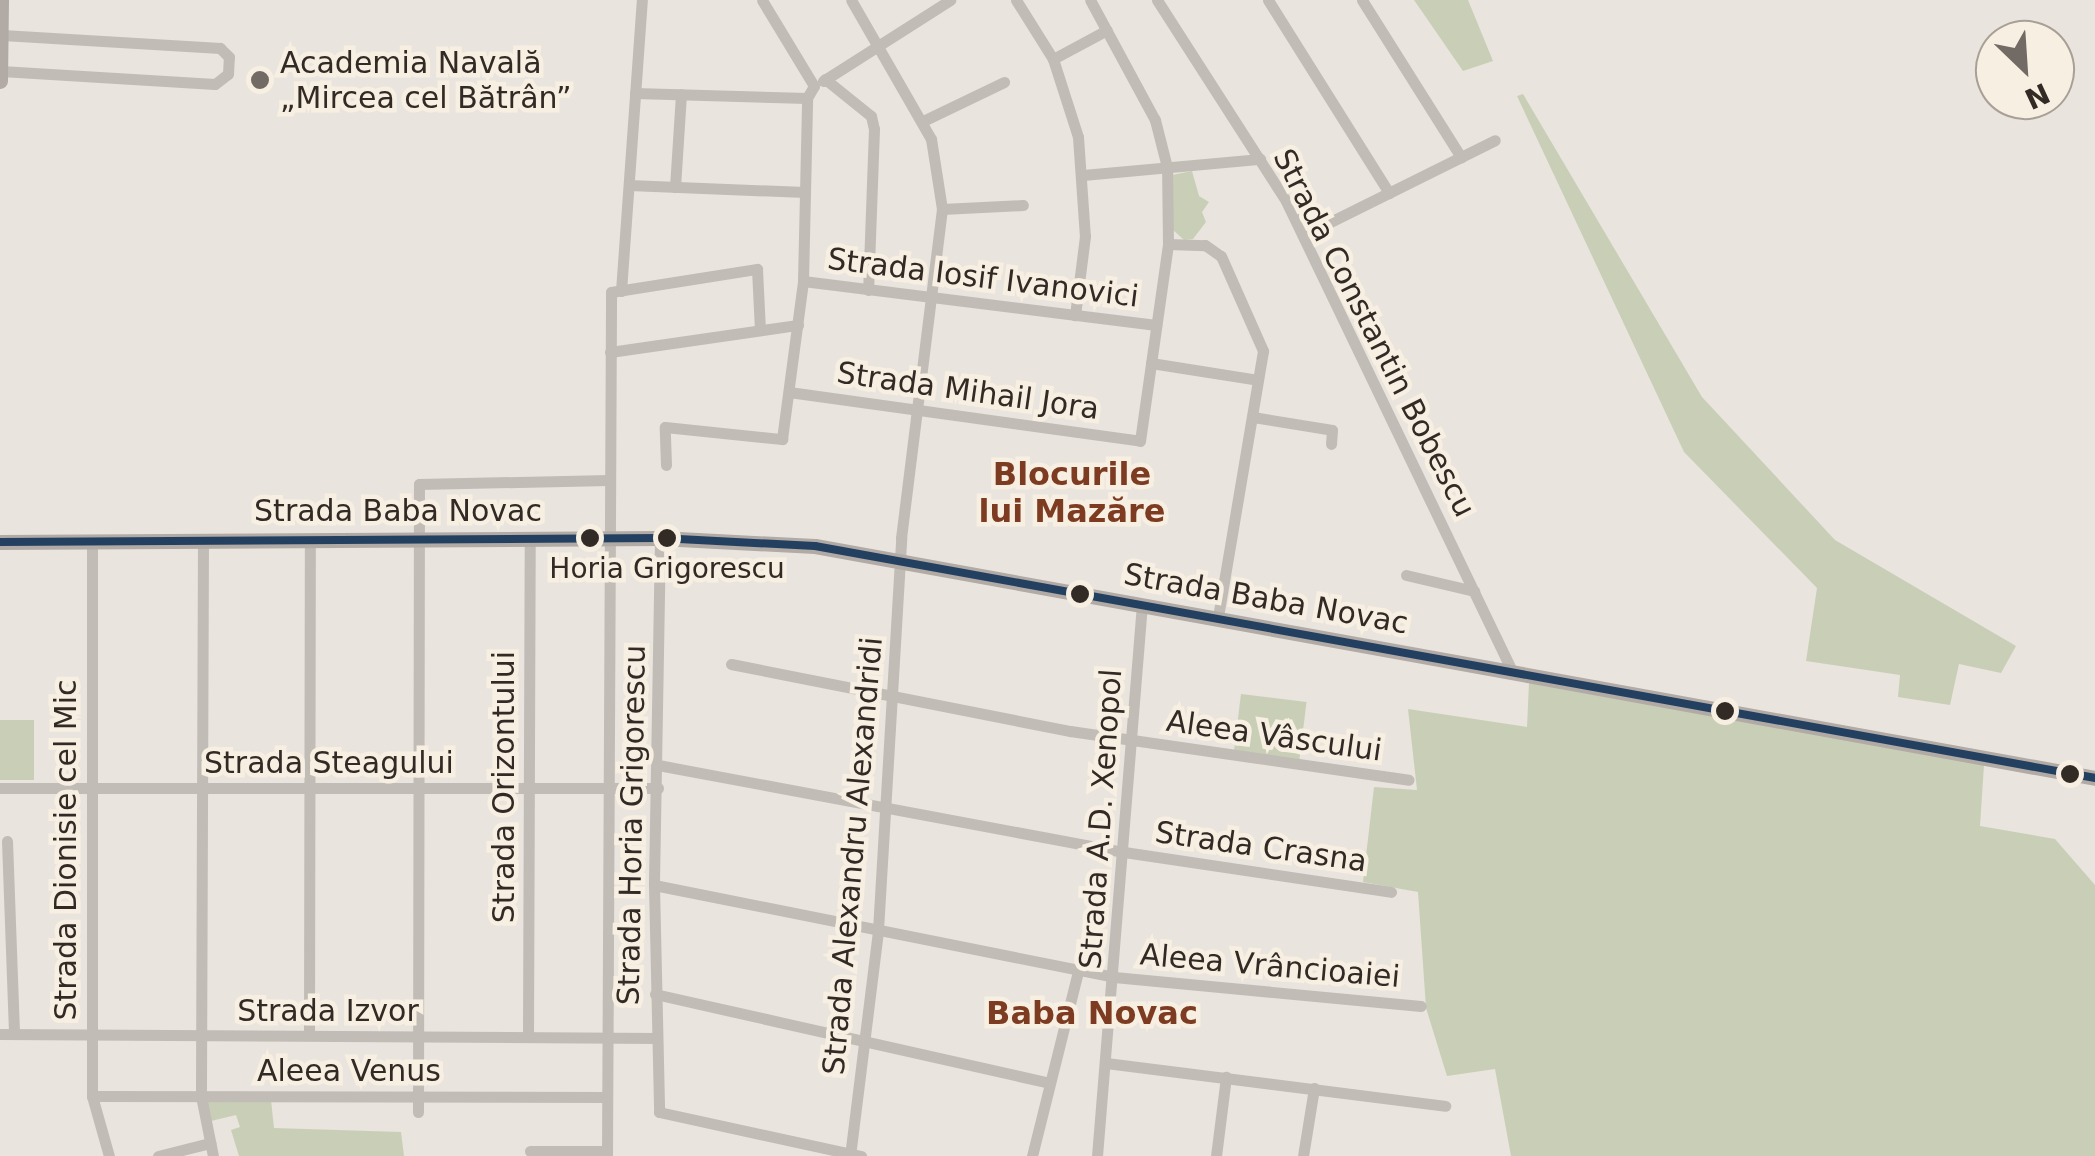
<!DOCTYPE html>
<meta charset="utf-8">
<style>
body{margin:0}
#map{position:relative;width:2095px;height:1156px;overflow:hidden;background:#e9e4dd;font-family:"DejaVu Sans",sans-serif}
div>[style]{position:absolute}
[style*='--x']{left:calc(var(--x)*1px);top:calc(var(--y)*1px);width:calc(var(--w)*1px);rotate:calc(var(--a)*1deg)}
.green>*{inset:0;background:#c9cfb7;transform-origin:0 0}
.minor>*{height:11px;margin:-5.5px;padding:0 5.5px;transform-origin:5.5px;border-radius:5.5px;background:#c2bcb6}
.major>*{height:15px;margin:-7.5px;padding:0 7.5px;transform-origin:7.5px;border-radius:7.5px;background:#b1aaa5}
.bus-1>*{height:8px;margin:-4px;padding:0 4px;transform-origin:4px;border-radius:4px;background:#244061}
.dots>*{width:28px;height:28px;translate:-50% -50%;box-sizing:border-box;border:5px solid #f7efe2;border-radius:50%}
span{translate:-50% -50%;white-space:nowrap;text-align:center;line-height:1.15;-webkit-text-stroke:9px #f7efe2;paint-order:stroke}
.bus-label{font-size:28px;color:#322a25}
.poi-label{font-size:30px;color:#322a25}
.left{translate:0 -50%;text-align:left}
.street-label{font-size:30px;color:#322a25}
.neighbourhood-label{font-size:32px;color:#7d3b22;font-weight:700}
.north{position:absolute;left:1975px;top:20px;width:100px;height:100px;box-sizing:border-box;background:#f7efe2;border:2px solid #a8a096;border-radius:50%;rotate:155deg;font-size:28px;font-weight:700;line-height:40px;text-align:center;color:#322a25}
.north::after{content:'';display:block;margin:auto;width:35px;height:45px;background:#726b65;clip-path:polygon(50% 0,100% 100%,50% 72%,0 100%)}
</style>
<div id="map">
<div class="green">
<div style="clip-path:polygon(1414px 0,1468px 0,1493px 61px,1463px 71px)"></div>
<div style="clip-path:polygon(1523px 94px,1702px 397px,1835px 540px,2016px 646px,2001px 673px,1959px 664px,1950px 705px,1898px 697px,1900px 675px,1806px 661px,1817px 588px,1684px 452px,1517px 96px)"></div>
<div style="clip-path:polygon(1192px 171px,1199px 196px,1209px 202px,1202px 212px,1206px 222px,1193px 239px,1184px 240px,1172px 229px,1172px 175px)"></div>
<div style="clip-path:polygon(1529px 683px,1984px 765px,1980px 826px,2055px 839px,2095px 885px,2095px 1156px,1511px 1156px,1495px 1069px,1447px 1076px,1426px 1008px,1418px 892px,1363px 882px,1374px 787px,1417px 790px,1408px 709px,1527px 727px)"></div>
<div style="left:1241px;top:694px;width:66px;height:59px;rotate:7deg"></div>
<div style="left:34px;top:720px;width:60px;height:35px;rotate:90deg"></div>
<div style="clip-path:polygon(271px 1100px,274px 1128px,401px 1132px,404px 1156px,239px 1156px,231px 1130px,240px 1127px,236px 1115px,211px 1121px,206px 1101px)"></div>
</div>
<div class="minor">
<div style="--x:1016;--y:0;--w:70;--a:57.9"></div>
<div style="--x:1053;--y:59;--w:82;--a:72.2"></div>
<div style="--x:1078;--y:137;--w:99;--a:86"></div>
<div style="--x:1085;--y:236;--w:80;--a:97.2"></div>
<div style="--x:1157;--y:0;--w:239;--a:57.3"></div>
<div style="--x:1286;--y:201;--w:522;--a:64.32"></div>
<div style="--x:1268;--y:0;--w:228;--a:57.9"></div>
<div style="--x:1362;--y:0;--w:186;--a:57.8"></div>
<div style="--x:1053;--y:59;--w:61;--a:-28.2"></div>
<div style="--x:1;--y:71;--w:214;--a:3.5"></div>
<div style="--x:215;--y:84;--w:16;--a:-38"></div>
<div style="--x:228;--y:74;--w:17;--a:-87"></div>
<div style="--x:229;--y:57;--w:13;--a:-135"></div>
<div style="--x:220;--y:48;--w:218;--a:-176.6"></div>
<div style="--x:825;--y:79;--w:59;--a:38.8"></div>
<div style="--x:871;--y:116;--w:13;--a:77"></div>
<div style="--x:874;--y:129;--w:161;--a:92.1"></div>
<div style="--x:823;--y:81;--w:151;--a:-32.5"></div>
<div style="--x:635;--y:93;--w:172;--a:1.7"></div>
<div style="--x:923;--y:121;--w:90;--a:-25.7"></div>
<div style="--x:1083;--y:175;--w:178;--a:-5.2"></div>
<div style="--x:629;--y:185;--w:176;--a:2.3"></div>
<div style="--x:675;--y:187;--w:93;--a:-86.3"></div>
<div style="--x:942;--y:209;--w:81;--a:-2.8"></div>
<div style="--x:1304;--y:235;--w:213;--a:-26.4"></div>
<div style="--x:1168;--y:244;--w:37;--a:2"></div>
<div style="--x:1205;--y:245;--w:19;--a:35"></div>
<div style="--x:1221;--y:256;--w:104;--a:66.1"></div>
<div style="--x:1263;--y:351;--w:271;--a:99.6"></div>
<div style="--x:803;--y:281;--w:356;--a:7.1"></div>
<div style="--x:621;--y:291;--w:292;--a:-85.9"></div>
<div style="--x:610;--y:352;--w:190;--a:-8.2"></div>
<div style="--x:1151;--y:363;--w:108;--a:9"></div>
<div style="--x:789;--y:392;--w:354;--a:7.9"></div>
<div style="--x:1140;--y:441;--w:199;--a:-81.9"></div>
<div style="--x:1168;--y:244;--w:77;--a:-90.7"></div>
<div style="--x:1167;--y:167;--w:49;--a:-104.3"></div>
<div style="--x:1155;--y:120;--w:136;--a:-118.4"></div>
<div style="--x:1253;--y:417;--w:80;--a:9.3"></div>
<div style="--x:1332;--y:430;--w:14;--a:94"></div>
<div style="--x:666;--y:465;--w:38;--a:-92"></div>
<div style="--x:665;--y:427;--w:118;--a:5.9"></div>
<div style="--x:782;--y:439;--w:159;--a:-82.4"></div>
<div style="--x:803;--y:281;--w:183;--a:-88.7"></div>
<div style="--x:807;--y:98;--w:14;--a:-60"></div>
<div style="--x:814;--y:86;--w:100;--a:-121.2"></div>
<div style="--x:660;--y:538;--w:347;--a:91"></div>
<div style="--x:654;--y:885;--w:227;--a:88.7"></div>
<div style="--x:659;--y:1112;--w:207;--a:12.3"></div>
<div style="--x:203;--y:540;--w:556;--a:90.21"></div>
<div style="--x:201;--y:1096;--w:61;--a:78.7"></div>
<div style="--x:92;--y:541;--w:555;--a:90"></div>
<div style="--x:92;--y:1096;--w:62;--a:74.2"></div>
<div style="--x:1406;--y:575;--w:70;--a:13.2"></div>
<div style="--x:731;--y:664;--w:346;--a:11.2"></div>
<div style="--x:1070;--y:731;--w:342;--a:8.2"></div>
<div style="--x:658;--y:765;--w:474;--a:10.6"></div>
<div style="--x:1124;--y:852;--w:270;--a:8.5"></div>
<div style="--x:0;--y:788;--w:658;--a:0"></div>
<div style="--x:7;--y:841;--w:193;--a:87.9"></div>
<div style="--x:654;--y:885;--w:469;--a:11.3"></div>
<div style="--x:1114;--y:977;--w:308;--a:5.4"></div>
<div style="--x:655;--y:994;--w:401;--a:12.7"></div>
<div style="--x:0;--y:1034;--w:656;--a:0.35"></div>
<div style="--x:309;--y:1035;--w:496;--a:-89.9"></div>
<div style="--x:528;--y:1037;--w:499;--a:-89.8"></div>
<div style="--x:1106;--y:1063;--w:342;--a:7.2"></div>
<div style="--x:92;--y:1096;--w:515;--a:0.11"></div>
<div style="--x:418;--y:1112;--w:628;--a:-89.91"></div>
<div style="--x:419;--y:484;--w:190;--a:-1.2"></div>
<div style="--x:530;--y:1151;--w:77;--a:0"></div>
<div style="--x:158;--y:1156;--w:54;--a:-14"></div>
<div style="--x:607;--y:1156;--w:864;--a:-89.73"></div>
<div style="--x:611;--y:292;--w:148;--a:-9"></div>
<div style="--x:757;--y:269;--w:61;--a:87.2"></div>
<div style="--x:850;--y:1156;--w:228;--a:-82.9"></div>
<div style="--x:878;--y:930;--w:393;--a:-86.6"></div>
<div style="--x:901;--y:538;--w:332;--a:-82.9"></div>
<div style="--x:942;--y:209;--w:71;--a:-98.9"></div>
<div style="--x:931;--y:139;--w:160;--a:-119.9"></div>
<div style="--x:1032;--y:1156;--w:191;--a:-76"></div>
<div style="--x:1097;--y:1156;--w:554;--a:-85.34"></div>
<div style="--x:1216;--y:1156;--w:80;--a:-82.8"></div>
<div style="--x:1303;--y:1156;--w:69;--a:-80.8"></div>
</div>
<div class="major">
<div style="--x:0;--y:81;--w:81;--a:-89.3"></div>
<div style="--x:0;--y:542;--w:660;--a:-0.35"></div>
<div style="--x:660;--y:538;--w:155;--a:3"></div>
<div style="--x:815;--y:546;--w:1301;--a:10.27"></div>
</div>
<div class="bus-1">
<div style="--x:0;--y:542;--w:660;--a:-0.35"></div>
<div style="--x:660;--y:538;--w:155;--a:3"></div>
<div style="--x:815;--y:546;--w:1301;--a:10.27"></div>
</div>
<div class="dots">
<div style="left:260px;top:80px;background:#726b65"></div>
<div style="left:590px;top:538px;background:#322a25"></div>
<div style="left:667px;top:538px;background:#322a25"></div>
<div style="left:1080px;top:594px;background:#322a25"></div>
<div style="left:1725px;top:711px;background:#322a25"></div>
<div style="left:2070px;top:774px;background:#322a25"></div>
</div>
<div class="bus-label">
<span style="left:667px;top:569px">Horia Grigorescu</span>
</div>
<div class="poi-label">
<span class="left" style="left:280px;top:80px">Academia Navală<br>„Mircea cel Bătrân”</span>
</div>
<div class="street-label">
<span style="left:983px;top:278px;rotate:7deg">Strada Iosif Ivanovici</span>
<span style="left:1374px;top:333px;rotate:63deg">Strada Constantin Bobescu</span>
<span style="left:968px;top:391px;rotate:8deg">Strada Mihail Jora</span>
<span style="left:398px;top:511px">Strada Baba Novac</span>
<span style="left:1266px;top:599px;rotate:10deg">Strada Baba Novac</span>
<span style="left:1274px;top:736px;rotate:8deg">Aleea Vâscului</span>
<span style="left:329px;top:763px">Strada Steagului</span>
<span style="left:504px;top:787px;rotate:-90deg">Strada Orizontului</span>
<span style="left:1101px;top:819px;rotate:-86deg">Strada A.D. Xenopol</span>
<span style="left:632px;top:825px;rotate:-89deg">Strada Horia Grigorescu</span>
<span style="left:1261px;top:847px;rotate:8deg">Strada Crasna</span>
<span style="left:66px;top:850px;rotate:-90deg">Strada Dionisie cel Mic</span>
<span style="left:853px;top:856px;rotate:-85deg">Strada Alexandru Alexandridi</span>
<span style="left:1270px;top:966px;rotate:5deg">Aleea Vrâncioaiei</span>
<span style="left:328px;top:1011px">Strada Izvor</span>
<span style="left:349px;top:1071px">Aleea Venus</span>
</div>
<div class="neighbourhood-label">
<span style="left:1072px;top:493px">Blocurile<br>lui Mazăre</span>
<span style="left:1092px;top:1013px">Baba Novac</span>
</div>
<div class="north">N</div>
</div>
